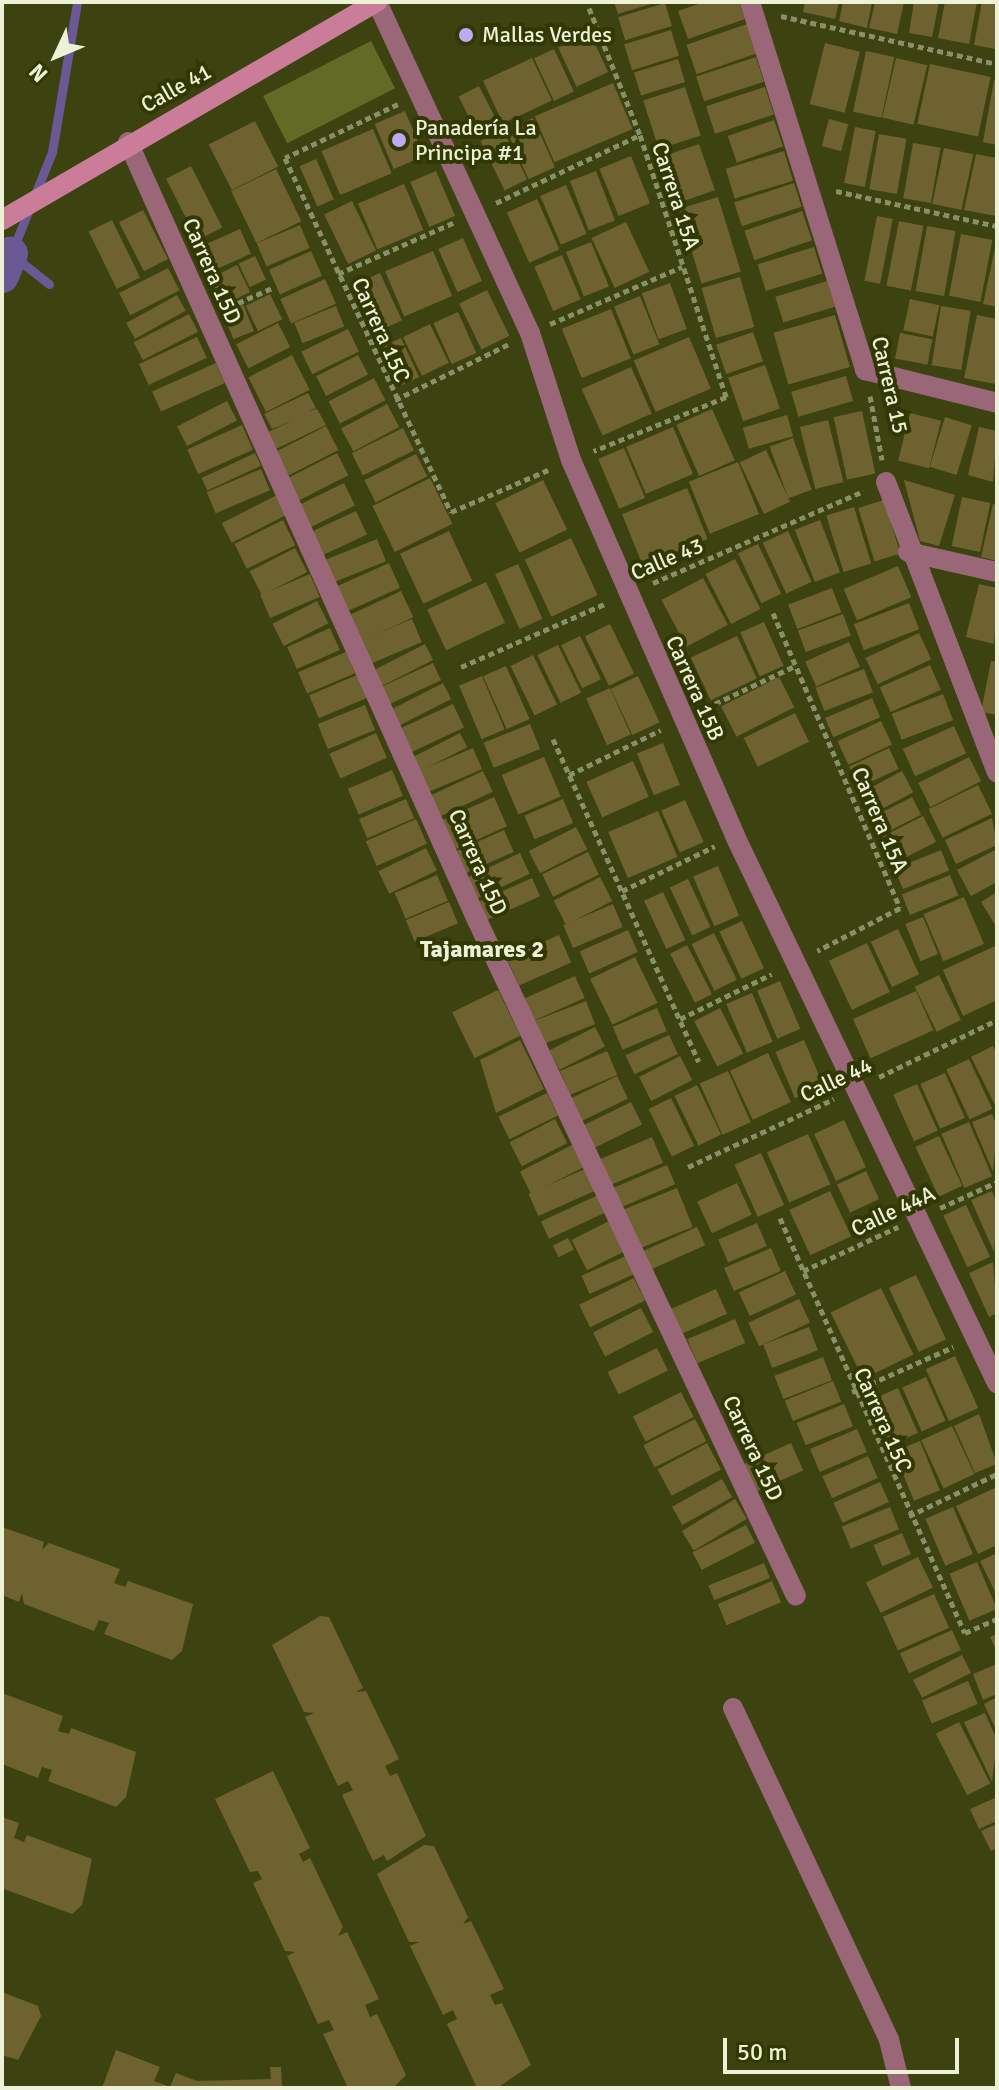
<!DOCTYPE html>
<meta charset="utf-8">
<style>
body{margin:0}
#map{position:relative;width:999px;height:2090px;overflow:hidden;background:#3c4310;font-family:Signika,sans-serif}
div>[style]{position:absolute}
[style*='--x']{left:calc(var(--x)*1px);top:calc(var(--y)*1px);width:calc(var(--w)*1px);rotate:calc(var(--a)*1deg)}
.green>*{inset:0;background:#616b25;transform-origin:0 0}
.stream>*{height:9px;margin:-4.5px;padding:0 4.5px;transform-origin:4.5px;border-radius:4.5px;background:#6b5995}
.canal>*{height:34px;margin:-17px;padding:0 17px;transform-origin:17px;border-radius:17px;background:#6b5995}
.building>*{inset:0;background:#6e6230;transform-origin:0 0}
.path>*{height:5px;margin-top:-2.5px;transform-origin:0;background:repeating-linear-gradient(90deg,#898f66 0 6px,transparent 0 10px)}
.minor>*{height:20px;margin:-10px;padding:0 10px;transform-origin:10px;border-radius:10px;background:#9a6779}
.tertiary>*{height:20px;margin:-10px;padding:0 10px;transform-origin:10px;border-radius:10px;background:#9a6779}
.secondary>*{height:20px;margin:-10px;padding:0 10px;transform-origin:10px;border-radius:10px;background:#cb7c99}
.dots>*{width:22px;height:22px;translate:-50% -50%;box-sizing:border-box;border:4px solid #323803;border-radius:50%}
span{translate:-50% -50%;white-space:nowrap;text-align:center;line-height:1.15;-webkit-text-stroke:8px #323803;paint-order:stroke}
.poi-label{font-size:22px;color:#edf2d7}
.left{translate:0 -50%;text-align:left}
.street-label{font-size:22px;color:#edf2d7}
.neighbourhood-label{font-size:24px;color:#edf2d7;font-weight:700}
.frame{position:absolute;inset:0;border:4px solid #edf2d7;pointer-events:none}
.north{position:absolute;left:16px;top:16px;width:80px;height:80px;-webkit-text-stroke:6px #323803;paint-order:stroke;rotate:226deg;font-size:22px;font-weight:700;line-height:32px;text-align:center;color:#edf2d7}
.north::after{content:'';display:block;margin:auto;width:28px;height:36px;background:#edf2d7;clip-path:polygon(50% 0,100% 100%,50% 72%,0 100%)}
.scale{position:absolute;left:723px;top:2038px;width:236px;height:36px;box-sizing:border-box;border:4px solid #edf2d7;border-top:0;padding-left:10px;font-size:24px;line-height:28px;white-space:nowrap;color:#edf2d7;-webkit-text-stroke:6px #323803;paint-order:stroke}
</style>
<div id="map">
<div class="green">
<div style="left:371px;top:41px;width:53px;height:121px;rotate:63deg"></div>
</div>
<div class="stream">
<div style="--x:49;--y:284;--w:48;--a:-141.7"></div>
<div style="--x:11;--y:254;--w:110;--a:-68.1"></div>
<div style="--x:52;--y:152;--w:152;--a:-80.5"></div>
</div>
<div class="canal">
<div style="--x:2;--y:276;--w:24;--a:-68"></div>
</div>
<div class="building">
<div style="clip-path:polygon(614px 2px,653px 2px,654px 3px,618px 14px)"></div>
<div style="clip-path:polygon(704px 2px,739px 2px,745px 19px,688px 39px,678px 11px)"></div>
<div style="clip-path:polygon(805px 2px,839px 2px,835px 19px,803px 12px)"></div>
<div style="clip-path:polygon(843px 2px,872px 2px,867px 28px,839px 21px)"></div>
<div style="clip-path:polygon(875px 2px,904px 2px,897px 34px,869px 28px)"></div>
<div style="clip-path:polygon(914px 2px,939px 2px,932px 37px,909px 33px)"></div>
<div style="clip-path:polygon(945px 2px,977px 2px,969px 44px,938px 38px)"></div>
<div style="clip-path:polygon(982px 2px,997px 2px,995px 49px,974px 45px)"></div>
<div style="left:665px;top:3px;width:24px;height:49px;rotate:73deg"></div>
<div style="left:747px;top:24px;width:31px;height:64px;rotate:71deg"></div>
<div style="left:671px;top:30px;width:27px;height:49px;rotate:73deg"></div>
<div style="left:590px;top:33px;width:43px;height:35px;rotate:65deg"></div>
<div style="left:825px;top:43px;width:36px;height:63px;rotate:14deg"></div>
<div style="left:554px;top:49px;width:47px;height:22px;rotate:65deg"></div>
<div style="left:866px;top:51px;width:29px;height:62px;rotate:12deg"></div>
<div style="left:756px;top:57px;width:26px;height:63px;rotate:72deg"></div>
<div style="left:532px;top:58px;width:47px;height:54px;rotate:65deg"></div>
<div style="left:896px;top:58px;width:32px;height:61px;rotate:13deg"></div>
<div style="left:678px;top:59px;width:24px;height:46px;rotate:73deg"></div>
<div style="left:930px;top:64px;width:62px;height:61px;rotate:12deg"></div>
<div style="clip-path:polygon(994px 80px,997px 81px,997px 145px,983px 142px)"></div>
<div style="left:613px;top:83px;width:50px;height:85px;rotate:67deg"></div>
<div style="left:479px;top:86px;width:44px;height:23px;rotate:63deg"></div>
<div style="left:685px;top:87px;width:51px;height:44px;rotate:72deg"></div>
<div style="left:765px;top:87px;width:29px;height:62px;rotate:72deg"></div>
<div style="left:405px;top:111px;width:49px;height:33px;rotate:67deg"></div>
<div style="left:533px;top:118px;width:54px;height:29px;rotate:66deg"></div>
<div style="left:829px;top:119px;width:20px;height:28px;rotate:15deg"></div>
<div style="left:774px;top:120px;width:28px;height:49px;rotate:71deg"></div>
<div style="left:255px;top:121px;width:51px;height:52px;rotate:63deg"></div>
<div style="left:855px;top:127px;width:21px;height:57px;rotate:11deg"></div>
<div style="left:373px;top:129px;width:48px;height:56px;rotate:67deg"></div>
<div style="left:503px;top:130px;width:55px;height:25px;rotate:64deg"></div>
<div style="left:879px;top:134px;width:28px;height:56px;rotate:10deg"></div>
<div style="left:913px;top:143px;width:28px;height:56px;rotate:10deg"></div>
<div style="left:699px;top:144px;width:49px;height:40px;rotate:71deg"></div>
<div style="left:944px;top:148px;width:30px;height:57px;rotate:12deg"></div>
<div style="left:784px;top:151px;width:31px;height:61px;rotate:73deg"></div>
<div style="clip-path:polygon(976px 154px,997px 158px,996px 216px,964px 210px)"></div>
<div style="left:631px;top:156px;width:51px;height:34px;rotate:68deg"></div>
<div style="left:316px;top:159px;width:44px;height:18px;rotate:66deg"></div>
<div style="left:191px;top:166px;width:69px;height:28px;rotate:63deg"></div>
<div style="left:276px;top:169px;width:58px;height:50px;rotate:64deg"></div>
<div style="left:436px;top:171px;width:49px;height:28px;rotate:67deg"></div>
<div style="left:596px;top:171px;width:53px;height:28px;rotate:69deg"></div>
<div style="left:794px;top:183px;width:25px;height:63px;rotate:72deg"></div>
<div style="left:404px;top:184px;width:50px;height:50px;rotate:67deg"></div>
<div style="left:566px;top:185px;width:53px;height:28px;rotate:67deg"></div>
<div style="left:718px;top:197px;width:78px;height:41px;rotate:73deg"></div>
<div style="left:537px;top:199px;width:55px;height:33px;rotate:66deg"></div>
<div style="left:352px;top:201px;width:55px;height:31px;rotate:64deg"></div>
<div style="left:143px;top:210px;width:55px;height:27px;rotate:63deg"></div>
<div style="left:802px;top:211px;width:31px;height:61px;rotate:71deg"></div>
<div style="left:877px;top:216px;width:16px;height:66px;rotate:11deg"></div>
<div style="left:112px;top:220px;width:64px;height:26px;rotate:64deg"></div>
<div style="left:899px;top:221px;width:25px;height:66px;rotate:11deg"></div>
<div style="left:626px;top:222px;width:55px;height:38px;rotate:65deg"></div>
<div style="left:300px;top:225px;width:25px;height:47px;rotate:67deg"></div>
<div style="left:927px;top:226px;width:29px;height:66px;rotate:10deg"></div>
<div style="left:240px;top:229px;width:27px;height:48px;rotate:66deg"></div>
<div style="left:961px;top:234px;width:32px;height:63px;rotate:11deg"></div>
<div style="left:463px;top:238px;width:47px;height:27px;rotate:66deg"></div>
<div style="clip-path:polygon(997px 239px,997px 307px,983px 304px)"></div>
<div style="left:591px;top:242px;width:48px;height:27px;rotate:68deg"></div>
<div style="left:814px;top:247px;width:28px;height:59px;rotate:73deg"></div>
<div style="left:311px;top:251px;width:27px;height:46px;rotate:66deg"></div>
<div style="left:433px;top:251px;width:49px;height:52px;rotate:67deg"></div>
<div style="left:562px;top:255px;width:48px;height:30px;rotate:67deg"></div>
<div style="left:255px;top:256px;width:26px;height:18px;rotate:65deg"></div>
<div style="left:237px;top:265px;width:30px;height:30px;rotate:64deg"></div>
<div style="left:168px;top:268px;width:25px;height:55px;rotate:63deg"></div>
<div style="left:380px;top:273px;width:52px;height:25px;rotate:65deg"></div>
<div style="left:740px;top:277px;width:52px;height:40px;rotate:74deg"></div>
<div style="left:325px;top:279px;width:27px;height:49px;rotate:66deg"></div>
<div style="left:827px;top:281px;width:27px;height:54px;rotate:73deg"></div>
<div style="left:670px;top:283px;width:49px;height:30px;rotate:70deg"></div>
<div style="left:487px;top:290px;width:51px;height:31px;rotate:64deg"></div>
<div style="left:270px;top:294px;width:28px;height:27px;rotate:64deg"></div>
<div style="left:177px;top:295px;width:18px;height:58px;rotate:61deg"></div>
<div style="left:640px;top:296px;width:52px;height:28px;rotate:68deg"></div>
<div style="left:910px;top:299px;width:30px;height:32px;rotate:12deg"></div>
<div style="left:243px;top:304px;width:29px;height:22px;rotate:68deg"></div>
<div style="left:336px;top:306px;width:22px;height:45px;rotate:68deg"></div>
<div style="left:941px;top:306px;width:30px;height:60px;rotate:9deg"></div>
<div style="left:611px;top:309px;width:53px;height:53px;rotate:68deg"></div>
<div style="left:458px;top:312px;width:45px;height:27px;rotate:66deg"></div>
<div style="left:189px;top:314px;width:20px;height:62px;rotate:63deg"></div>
<div style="left:835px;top:315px;width:54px;height:64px;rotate:74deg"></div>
<div style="clip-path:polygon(977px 315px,997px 319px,995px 384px,964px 378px)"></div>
<div style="left:278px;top:323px;width:27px;height:47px;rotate:63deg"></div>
<div style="left:430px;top:324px;width:43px;height:30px;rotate:64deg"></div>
<div style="left:348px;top:329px;width:25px;height:52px;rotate:64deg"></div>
<div style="left:753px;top:332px;width:31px;height:39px;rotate:71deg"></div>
<div style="left:900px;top:333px;width:33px;height:26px;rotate:11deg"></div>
<div style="left:197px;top:337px;width:23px;height:64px;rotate:65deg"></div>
<div style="left:689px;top:337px;width:56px;height:60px;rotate:67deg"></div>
<div style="left:401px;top:338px;width:43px;height:22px;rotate:65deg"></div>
<div style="left:292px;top:355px;width:39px;height:49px;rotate:63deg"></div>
<div style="left:358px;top:355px;width:22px;height:47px;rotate:63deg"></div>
<div style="left:216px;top:363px;width:22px;height:70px;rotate:66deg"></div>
<div style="left:765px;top:365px;width:46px;height:39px;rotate:71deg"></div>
<div style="left:631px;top:367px;width:51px;height:54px;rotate:66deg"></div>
<div style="left:846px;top:376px;width:26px;height:57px;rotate:74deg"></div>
<div style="left:374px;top:378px;width:25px;height:51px;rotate:63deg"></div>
<div style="clip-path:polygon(308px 393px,316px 408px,309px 411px,317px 409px,326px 425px,276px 449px,268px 432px,294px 420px,272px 429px,264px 414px)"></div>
<div style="left:227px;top:401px;width:22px;height:56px;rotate:63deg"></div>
<div style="left:387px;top:404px;width:26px;height:52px;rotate:62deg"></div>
<div style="left:712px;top:409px;width:56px;height:39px;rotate:66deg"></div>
<div style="left:862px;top:411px;width:64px;height:29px;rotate:78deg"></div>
<div style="left:910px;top:413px;width:32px;height:49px;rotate:14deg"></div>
<div style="left:787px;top:415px;width:22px;height:46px;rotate:74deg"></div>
<div style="left:945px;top:417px;width:28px;height:52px;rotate:17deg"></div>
<div style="left:828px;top:420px;width:64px;height:29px;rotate:76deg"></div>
<div style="left:242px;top:425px;width:27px;height:60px;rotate:66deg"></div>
<div style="left:326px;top:426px;width:27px;height:57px;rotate:63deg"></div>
<div style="left:673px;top:427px;width:51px;height:51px;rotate:67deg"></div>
<div style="clip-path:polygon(979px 427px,997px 431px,993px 482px,968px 475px)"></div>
<div style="left:403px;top:428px;width:25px;height:57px;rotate:64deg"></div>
<div style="left:793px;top:438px;width:55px;height:25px;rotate:70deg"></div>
<div style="left:624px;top:448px;width:54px;height:28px;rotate:67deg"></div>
<div style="left:766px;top:450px;width:57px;height:29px;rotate:65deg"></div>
<div style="left:255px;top:453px;width:14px;height:59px;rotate:65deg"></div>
<div style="left:337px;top:453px;width:25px;height:55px;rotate:63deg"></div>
<div style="left:416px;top:454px;width:25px;height:58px;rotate:63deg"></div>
<div style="left:738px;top:462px;width:56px;height:53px;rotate:68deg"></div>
<div style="left:261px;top:469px;width:23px;height:59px;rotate:67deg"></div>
<div style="left:430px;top:478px;width:51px;height:64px;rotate:64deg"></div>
<div style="left:543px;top:480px;width:55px;height:53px;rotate:64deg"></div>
<div style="clip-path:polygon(904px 480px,955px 495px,939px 546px,920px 541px)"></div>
<div style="left:344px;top:483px;width:25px;height:53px;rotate:64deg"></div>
<div style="left:687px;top:488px;width:55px;height:70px;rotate:68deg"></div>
<div style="left:277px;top:495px;width:22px;height:62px;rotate:63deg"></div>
<div style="left:962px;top:497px;width:29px;height:50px;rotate:12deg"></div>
<div style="left:884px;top:500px;width:56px;height:27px;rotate:73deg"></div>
<div style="clip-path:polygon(993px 504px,997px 505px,997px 561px,981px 557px)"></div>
<div style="left:854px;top:507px;width:59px;height:29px;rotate:73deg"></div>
<div style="left:356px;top:511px;width:26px;height:52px;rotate:65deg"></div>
<div style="left:283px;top:520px;width:28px;height:54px;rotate:64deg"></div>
<div style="left:820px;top:520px;width:56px;height:27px;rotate:69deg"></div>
<div style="left:449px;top:531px;width:55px;height:54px;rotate:65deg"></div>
<div style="left:788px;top:531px;width:56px;height:28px;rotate:65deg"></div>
<div style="left:571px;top:538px;width:63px;height:51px;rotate:65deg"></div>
<div style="left:377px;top:539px;width:24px;height:58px;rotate:68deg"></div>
<div style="left:758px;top:544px;width:55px;height:22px;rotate:65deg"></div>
<div style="left:295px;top:548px;width:27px;height:51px;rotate:63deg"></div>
<div style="left:735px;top:559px;width:56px;height:33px;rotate:63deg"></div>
<div style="left:389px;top:563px;width:27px;height:59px;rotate:66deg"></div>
<div style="left:518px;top:564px;width:60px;height:25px;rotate:66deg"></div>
<div style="left:898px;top:566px;width:34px;height:59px;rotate:67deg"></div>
<div style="left:310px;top:574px;width:25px;height:54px;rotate:67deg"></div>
<div style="left:703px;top:578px;width:53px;height:47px;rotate:62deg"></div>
<div style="left:486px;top:582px;width:45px;height:65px;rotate:65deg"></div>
<div style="clip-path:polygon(979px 584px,997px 588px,994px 644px,966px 637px)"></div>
<div style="left:832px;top:588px;width:26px;height:47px;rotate:69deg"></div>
<div style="left:401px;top:591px;width:29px;height:59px;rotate:65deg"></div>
<div style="left:317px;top:601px;width:25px;height:50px;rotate:63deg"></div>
<div style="left:909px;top:603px;width:28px;height:59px;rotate:69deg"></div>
<div style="left:843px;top:614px;width:23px;height:48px;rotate:70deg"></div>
<div style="left:412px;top:619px;width:25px;height:58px;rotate:67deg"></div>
<div style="left:764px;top:622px;width:48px;height:26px;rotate:66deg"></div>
<div style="left:610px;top:624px;width:55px;height:28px;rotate:64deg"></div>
<div style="left:330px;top:628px;width:24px;height:47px;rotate:66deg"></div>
<div style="left:919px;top:633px;width:29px;height:59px;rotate:65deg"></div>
<div style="left:580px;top:636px;width:48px;height:21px;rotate:64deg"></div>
<div style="left:737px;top:636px;width:47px;height:51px;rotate:65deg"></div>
<div style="left:849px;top:642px;width:27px;height:48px;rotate:66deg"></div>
<div style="left:425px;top:644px;width:18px;height:60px;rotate:63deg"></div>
<div style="left:558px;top:645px;width:53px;height:23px;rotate:64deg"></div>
<div style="left:346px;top:652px;width:23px;height:52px;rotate:67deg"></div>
<div style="left:533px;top:655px;width:55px;height:25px;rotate:64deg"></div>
<div style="clip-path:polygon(991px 661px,997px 662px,997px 715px,981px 712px)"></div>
<div style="left:433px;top:663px;width:19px;height:60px;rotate:65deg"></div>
<div style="left:930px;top:665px;width:27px;height:55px;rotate:66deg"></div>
<div style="left:506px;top:666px;width:58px;height:25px;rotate:66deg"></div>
<div style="left:864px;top:669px;width:25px;height:52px;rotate:69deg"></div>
<div style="left:357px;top:675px;width:25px;height:52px;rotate:67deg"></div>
<div style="left:482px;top:676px;width:58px;height:25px;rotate:67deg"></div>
<div style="left:638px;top:676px;width:51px;height:30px;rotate:65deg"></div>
<div style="left:779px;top:677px;width:34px;height:65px;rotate:63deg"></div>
<div style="left:443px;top:683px;width:18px;height:61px;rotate:63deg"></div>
<div style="left:610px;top:688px;width:51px;height:26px;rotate:66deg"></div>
<div style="left:943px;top:694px;width:28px;height:55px;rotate:69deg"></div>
<div style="left:872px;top:698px;width:21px;height:51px;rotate:67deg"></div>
<div style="left:453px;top:704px;width:26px;height:60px;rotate:65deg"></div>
<div style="left:365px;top:705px;width:27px;height:51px;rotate:68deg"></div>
<div style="left:795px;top:713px;width:32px;height:57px;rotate:64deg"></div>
<div style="left:881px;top:721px;width:26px;height:48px;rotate:65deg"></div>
<div style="left:530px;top:724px;width:27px;height:50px;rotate:68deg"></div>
<div style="left:954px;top:726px;width:30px;height:56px;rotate:66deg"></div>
<div style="left:376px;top:733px;width:27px;height:51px;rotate:66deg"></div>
<div style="left:460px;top:733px;width:16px;height:54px;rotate:63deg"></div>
<div style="left:663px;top:743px;width:45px;height:28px;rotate:68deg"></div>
<div style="left:473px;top:748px;width:23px;height:62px;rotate:67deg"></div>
<div style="left:889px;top:748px;width:23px;height:44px;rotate:65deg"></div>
<div style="left:544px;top:757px;width:43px;height:46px;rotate:67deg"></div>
<div style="left:969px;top:757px;width:27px;height:57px;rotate:63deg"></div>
<div style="left:633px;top:761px;width:39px;height:51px;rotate:66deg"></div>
<div style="left:392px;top:770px;width:28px;height:48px;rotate:67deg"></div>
<div style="left:483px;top:771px;width:23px;height:60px;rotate:65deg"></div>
<div style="left:902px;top:771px;width:24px;height:51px;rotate:62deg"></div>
<div style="left:978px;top:785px;width:32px;height:55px;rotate:64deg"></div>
<div style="left:494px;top:797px;width:32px;height:60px;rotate:66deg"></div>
<div style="left:912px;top:797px;width:20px;height:48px;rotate:63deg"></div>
<div style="left:406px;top:799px;width:21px;height:51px;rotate:67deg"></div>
<div style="left:563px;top:799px;width:26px;height:42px;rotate:67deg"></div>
<div style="left:685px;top:800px;width:46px;height:26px;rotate:66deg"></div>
<div style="left:658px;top:811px;width:50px;height:54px;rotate:67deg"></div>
<div style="left:923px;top:816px;width:29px;height:48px;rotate:63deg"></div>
<div style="clip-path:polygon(992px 818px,997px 845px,956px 864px,945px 840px)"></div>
<div style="left:416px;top:819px;width:27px;height:55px;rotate:66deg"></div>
<div style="left:576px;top:827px;width:25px;height:53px;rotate:63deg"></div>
<div style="left:504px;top:830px;width:24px;height:56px;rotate:66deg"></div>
<div style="left:426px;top:848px;width:25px;height:53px;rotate:64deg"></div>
<div style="clip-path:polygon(997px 849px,997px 882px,971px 896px,957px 870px)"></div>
<div style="left:941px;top:850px;width:22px;height:50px;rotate:68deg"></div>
<div style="left:588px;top:852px;width:25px;height:51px;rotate:64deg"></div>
<div style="left:520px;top:853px;width:23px;height:60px;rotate:65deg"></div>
<div style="left:718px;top:866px;width:54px;height:27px;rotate:67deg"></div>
<div style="left:437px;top:875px;width:28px;height:46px;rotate:67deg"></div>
<div style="left:950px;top:875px;width:22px;height:52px;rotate:68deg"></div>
<div style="left:600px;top:877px;width:27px;height:52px;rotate:63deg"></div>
<div style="left:532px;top:878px;width:20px;height:60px;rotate:66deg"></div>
<div style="left:688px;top:879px;width:53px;height:20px;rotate:65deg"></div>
<div style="left:663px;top:892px;width:53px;height:21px;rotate:65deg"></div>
<div style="clip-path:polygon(997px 892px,997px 928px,981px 902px)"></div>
<div style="left:964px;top:897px;width:51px;height:44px;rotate:67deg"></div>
<div style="left:449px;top:902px;width:23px;height:47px;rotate:67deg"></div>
<div style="left:613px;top:904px;width:25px;height:54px;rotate:67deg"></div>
<div style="left:923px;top:917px;width:40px;height:19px;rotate:68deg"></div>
<div style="left:742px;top:921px;width:52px;height:25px;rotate:65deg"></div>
<div style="left:898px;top:929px;width:50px;height:30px;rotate:65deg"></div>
<div style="left:628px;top:930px;width:24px;height:53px;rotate:66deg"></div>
<div style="left:714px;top:933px;width:52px;height:25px;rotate:64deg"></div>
<div style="left:559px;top:935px;width:30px;height:57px;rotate:66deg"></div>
<div style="left:867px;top:943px;width:54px;height:42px;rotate:65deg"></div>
<div style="left:687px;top:945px;width:55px;height:19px;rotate:63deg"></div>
<div style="clip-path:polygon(995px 946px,997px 1000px,963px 1016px,943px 970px)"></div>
<div style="left:635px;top:957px;width:51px;height:50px;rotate:64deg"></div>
<div style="left:939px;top:975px;width:50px;height:27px;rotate:64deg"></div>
<div style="left:575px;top:976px;width:24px;height:55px;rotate:66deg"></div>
<div style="left:780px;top:981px;width:52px;height:25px;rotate:67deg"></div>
<div style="left:498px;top:990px;width:51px;height:51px;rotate:64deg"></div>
<div style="left:916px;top:991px;width:43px;height:69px;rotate:66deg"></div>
<div style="left:752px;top:993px;width:53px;height:28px;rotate:67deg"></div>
<div style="left:586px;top:1001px;width:25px;height:54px;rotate:69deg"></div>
<div style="left:657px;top:1008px;width:25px;height:48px;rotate:67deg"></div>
<div style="left:720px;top:1008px;width:51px;height:29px;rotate:63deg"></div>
<div style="left:595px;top:1027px;width:22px;height:51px;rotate:63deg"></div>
<div style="left:669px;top:1035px;width:21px;height:48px;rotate:65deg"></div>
<div style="clip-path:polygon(520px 1040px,544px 1089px,496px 1113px,480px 1060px)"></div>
<div style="left:804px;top:1040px;width:50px;height:31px;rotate:67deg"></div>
<div style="clip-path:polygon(993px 1046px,997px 1054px,997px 1109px,971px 1057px)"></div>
<div style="left:607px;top:1051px;width:26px;height:51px;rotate:67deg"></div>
<div style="left:768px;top:1053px;width:54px;height:42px;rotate:65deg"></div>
<div style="left:680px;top:1056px;width:27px;height:46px;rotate:63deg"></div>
<div style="left:969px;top:1059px;width:55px;height:25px;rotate:65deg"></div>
<div style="left:728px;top:1071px;width:56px;height:31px;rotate:66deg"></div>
<div style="left:945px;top:1073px;width:49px;height:27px;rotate:66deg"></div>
<div style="left:617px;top:1076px;width:25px;height:52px;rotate:64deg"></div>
<div style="left:917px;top:1084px;width:51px;height:26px;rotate:66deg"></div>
<div style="left:697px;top:1085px;width:55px;height:25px;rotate:64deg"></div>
<div style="left:547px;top:1093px;width:25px;height:54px;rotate:64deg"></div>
<div style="left:671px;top:1098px;width:53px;height:25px;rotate:64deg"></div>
<div style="left:631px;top:1102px;width:25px;height:54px;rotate:64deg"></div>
<div style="clip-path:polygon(992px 1114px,997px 1126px,993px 1172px,972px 1122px)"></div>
<div style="left:555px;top:1119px;width:27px;height:51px;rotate:63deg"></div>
<div style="left:844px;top:1120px;width:52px;height:33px;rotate:65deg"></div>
<div style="left:969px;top:1122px;width:59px;height:30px;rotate:67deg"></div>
<div style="left:808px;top:1134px;width:55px;height:45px;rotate:66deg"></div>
<div style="left:939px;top:1136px;width:55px;height:26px;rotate:65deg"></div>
<div style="left:652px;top:1137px;width:28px;height:58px;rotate:67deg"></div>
<div style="left:576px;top:1143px;width:25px;height:63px;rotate:63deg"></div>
<div style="left:761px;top:1153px;width:57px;height:29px;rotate:66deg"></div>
<div style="left:667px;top:1165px;width:21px;height:58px;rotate:67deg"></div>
<div style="left:587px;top:1168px;width:24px;height:64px;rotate:66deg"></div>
<div style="left:866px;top:1171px;width:31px;height:32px;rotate:65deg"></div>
<div style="left:737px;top:1183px;width:35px;height:44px;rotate:65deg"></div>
<div style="left:677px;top:1188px;width:42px;height:59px;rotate:68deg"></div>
<div style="left:830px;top:1191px;width:50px;height:45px;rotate:65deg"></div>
<div style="clip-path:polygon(992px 1191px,997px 1203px,994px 1252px,971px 1200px)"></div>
<div style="left:598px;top:1195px;width:19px;height:63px;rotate:65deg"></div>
<div style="left:966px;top:1205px;width:57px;height:25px;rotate:65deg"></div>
<div style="left:609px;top:1221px;width:34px;height:42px;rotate:63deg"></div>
<div style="left:757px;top:1223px;width:25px;height:42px;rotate:67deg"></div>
<div style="left:697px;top:1227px;width:20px;height:62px;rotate:66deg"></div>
<div style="left:568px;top:1238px;width:13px;height:17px;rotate:63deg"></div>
<div style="left:771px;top:1248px;width:25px;height:51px;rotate:67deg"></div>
<div style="left:628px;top:1255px;width:20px;height:51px;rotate:66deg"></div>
<div style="clip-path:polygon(993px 1262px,997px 1313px,989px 1317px,969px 1273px)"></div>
<div style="left:785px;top:1271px;width:26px;height:51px;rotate:65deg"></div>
<div style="left:916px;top:1275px;width:71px;height:30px;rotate:65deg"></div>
<div style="left:634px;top:1278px;width:25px;height:61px;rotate:64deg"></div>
<div style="left:881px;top:1288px;width:74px;height:56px;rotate:64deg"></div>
<div style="left:716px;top:1289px;width:27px;height:50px;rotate:66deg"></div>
<div style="left:799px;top:1299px;width:26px;height:56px;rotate:65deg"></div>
<div style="left:641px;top:1308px;width:27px;height:54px;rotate:63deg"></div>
<div style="left:735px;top:1319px;width:26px;height:52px;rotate:67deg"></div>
<div style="left:809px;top:1327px;width:25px;height:49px;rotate:69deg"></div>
<div style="left:657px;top:1348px;width:25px;height:55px;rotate:64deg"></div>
<div style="left:955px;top:1356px;width:57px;height:32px;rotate:66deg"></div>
<div style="left:823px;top:1357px;width:25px;height:52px;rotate:69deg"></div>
<div style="left:926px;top:1377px;width:48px;height:26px;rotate:66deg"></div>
<div style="left:833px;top:1381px;width:22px;height:52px;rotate:68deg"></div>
<div style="left:898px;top:1388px;width:49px;height:30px;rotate:66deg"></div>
<div style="left:681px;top:1392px;width:28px;height:54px;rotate:63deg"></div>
<div style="left:844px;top:1404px;width:24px;height:51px;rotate:68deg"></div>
<div style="clip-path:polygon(979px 1414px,997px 1464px,975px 1473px,954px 1426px)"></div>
<div style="left:695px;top:1419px;width:25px;height:58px;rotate:63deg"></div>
<div style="left:952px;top:1426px;width:53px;height:34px;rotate:65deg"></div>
<div style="left:857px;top:1429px;width:25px;height:51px;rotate:67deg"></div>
<div style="left:920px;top:1441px;width:53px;height:28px;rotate:68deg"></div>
<div style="left:707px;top:1443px;width:30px;height:56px;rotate:62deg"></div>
<div style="left:791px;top:1443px;width:30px;height:52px;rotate:66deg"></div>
<div style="left:868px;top:1456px;width:24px;height:50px;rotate:66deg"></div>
<div style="left:722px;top:1479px;width:21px;height:57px;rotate:61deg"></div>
<div style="left:880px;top:1482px;width:22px;height:51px;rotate:66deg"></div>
<div style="clip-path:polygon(997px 1487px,997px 1545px,978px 1554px,956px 1506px)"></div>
<div style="left:735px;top:1499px;width:23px;height:62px;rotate:59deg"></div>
<div style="left:890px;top:1507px;width:24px;height:52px;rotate:68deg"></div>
<div style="left:953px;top:1507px;width:51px;height:30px;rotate:67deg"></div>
<div style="left:746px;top:1525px;width:20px;height:60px;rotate:63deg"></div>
<div style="clip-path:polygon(2px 1527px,44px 1542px,42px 1550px,49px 1543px,120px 1569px,114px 1583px,125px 1587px,128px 1581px,193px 1604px,182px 1651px,172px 1660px,104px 1634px,109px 1623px,99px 1620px,94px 1631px,24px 1604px,22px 1593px,19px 1602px,2px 1595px)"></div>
<div style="left:902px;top:1533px;width:23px;height:31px;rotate:67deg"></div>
<div style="clip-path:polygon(997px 1553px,997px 1596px,980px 1561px)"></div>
<div style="left:918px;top:1557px;width:34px;height:58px;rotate:64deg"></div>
<div style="left:977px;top:1562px;width:51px;height:30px;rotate:67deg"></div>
<div style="left:764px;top:1563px;width:16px;height:60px;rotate:68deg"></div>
<div style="left:772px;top:1581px;width:23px;height:59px;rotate:67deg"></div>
<div style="left:934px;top:1594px;width:37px;height:56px;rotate:66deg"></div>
<div style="clip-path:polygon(320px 1616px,329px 1617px,363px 1688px,356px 1692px,366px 1691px,399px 1759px,385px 1766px,390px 1776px,397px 1773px,426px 1836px,387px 1861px,384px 1855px,373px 1861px,342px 1795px,353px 1790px,348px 1781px,338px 1786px,305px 1717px,314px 1713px,304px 1712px,272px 1645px)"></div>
<div style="left:952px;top:1630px;width:22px;height:57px;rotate:66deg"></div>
<div style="clip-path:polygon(997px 1634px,997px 1652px,990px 1637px)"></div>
<div style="left:962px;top:1655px;width:20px;height:55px;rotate:63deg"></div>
<div style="clip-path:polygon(997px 1664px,997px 1694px,983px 1700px,973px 1674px)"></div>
<div style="left:968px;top:1681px;width:25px;height:50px;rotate:67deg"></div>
<div style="clip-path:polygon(2px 1693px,63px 1716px,58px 1731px,69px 1734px,71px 1728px,136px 1752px,126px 1797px,116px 1807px,48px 1781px,52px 1770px,42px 1767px,38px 1778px,2px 1764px)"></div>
<div style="clip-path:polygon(997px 1697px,997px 1732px,984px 1704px)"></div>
<div style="clip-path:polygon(985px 1713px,997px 1740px,992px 1782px,964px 1722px)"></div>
<div style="left:959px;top:1722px;width:69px;height:26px;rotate:63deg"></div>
<div style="clip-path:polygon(273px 1771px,310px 1848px,299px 1854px,303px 1862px,310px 1858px,343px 1927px,338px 1936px,347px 1932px,379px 1999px,365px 2005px,370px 2017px,377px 2014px,406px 2075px,393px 2088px,348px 2088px,323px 2034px,334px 2030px,329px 2020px,318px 2024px,287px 1956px,295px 1952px,285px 1951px,253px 1883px,262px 1879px,258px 1871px,250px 1872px,215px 1799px)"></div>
<div style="clip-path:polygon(997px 1797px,997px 1821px,979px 1829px,970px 1809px)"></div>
<div style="clip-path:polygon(2px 1817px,19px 1823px,14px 1838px,24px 1842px,27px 1835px,92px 1859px,82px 1905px,72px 1914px,4px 1889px)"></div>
<div style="clip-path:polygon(997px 1824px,997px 1848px,991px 1851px,981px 1831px)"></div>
<div style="clip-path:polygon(424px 1845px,434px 1846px,468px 1917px,463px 1924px,471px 1921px,504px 1989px,490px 1995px,495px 2005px,502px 2003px,531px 2065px,497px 2088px,477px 2088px,447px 2024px,457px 2019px,453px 2010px,443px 2015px,410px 1946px,419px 1942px,409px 1942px,377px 1874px)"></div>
<div style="clip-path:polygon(2px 1992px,38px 2006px,41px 2016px,18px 2060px,2px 2055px)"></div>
<div style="clip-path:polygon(116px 2050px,160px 2067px,154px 2081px,170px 2087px,176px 2073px,197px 2081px,271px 2079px,270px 2067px,281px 2067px,282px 2088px,102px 2088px)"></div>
</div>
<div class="path">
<div style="--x:589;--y:8;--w:137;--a:68.1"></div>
<div style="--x:640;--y:135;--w:276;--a:71.8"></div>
<div style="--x:726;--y:397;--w:143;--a:157.8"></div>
<div style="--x:781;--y:16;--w:221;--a:12.5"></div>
<div style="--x:398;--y:104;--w:125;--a:154.5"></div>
<div style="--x:285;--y:158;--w:391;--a:64.9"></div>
<div style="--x:451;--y:512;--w:106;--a:-23.4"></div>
<div style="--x:836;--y:191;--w:165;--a:12.3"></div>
<div style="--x:496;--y:203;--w:159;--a:-25.3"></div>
<div style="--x:338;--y:274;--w:128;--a:-24"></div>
<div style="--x:229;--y:307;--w:47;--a:-23.8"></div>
<div style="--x:550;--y:324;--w:144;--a:-23.4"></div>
<div style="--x:870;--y:396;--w:65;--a:79.4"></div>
<div style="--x:395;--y:400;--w:127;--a:-26.2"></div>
<div style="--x:653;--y:583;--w:230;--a:-23.6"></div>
<div style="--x:773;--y:613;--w:321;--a:66.7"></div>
<div style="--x:900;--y:908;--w:93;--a:152.6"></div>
<div style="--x:461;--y:667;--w:159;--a:-23.7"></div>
<div style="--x:706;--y:708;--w:98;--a:-25.3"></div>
<div style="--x:553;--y:739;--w:354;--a:65.7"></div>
<div style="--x:569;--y:775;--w:102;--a:-26.1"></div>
<div style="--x:622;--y:891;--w:103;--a:-25.8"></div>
<div style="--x:680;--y:1019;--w:102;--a:-26.1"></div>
<div style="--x:879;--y:1077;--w:131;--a:-25.8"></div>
<div style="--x:688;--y:1167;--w:161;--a:-25"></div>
<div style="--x:940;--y:1208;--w:63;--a:-24.5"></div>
<div style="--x:780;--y:1218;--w:454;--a:66"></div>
<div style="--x:965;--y:1633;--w:35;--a:-24"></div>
<div style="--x:803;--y:1271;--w:105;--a:-24.9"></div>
<div style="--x:852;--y:1392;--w:111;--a:-24"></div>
<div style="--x:909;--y:1516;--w:98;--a:-25.5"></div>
</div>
<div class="minor">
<div style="--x:750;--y:2;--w:386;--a:72.6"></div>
<div style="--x:865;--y:370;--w:136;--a:14"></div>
<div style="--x:128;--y:142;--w:853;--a:65.84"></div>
<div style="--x:477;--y:920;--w:747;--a:64.74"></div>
<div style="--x:886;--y:482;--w:311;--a:69.1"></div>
<div style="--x:908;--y:552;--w:91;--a:12.7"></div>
<div style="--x:733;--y:1708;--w:367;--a:64.8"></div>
<div style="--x:889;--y:2040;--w:49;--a:76"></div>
</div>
<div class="tertiary">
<div style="--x:377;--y:2;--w:365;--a:65.2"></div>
<div style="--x:530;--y:333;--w:133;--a:72.1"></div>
<div style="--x:571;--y:460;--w:410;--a:66.4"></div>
<div style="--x:735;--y:836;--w:607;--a:64.41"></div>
</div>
<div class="secondary">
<div style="--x:2;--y:220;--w:434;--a:-30.2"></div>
</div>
<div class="dots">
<div style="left:466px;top:35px;background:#bea9f5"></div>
<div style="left:399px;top:140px;background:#bea9f5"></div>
</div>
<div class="poi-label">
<span class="left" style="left:482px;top:35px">Mallas Verdes</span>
<span class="left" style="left:415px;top:140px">Panadería La<br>Principa #1</span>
</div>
<div class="street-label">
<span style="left:176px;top:88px;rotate:-29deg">Calle 41</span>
<span style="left:676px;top:196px;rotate:72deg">Carrera 15A</span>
<span style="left:212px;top:271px;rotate:66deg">Carrera 15D</span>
<span style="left:381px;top:330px;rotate:66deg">Carrera 15C</span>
<span style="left:890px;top:385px;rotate:77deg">Carrera 15</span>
<span style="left:667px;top:559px;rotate:-23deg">Calle 43</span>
<span style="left:695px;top:688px;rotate:66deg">Carrera 15B</span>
<span style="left:880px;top:820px;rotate:67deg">Carrera 15A</span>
<span style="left:478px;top:862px;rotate:66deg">Carrera 15D</span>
<span style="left:836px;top:1080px;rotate:-25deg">Calle 44</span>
<span style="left:893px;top:1211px;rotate:-25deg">Calle 44A</span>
<span style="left:883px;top:1420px;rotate:66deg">Carrera 15C</span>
<span style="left:753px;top:1448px;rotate:65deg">Carrera 15D</span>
</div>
<div class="neighbourhood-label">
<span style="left:482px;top:950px">Tajamares 2</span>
</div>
<div class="frame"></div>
<div class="north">N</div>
<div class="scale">50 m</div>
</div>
